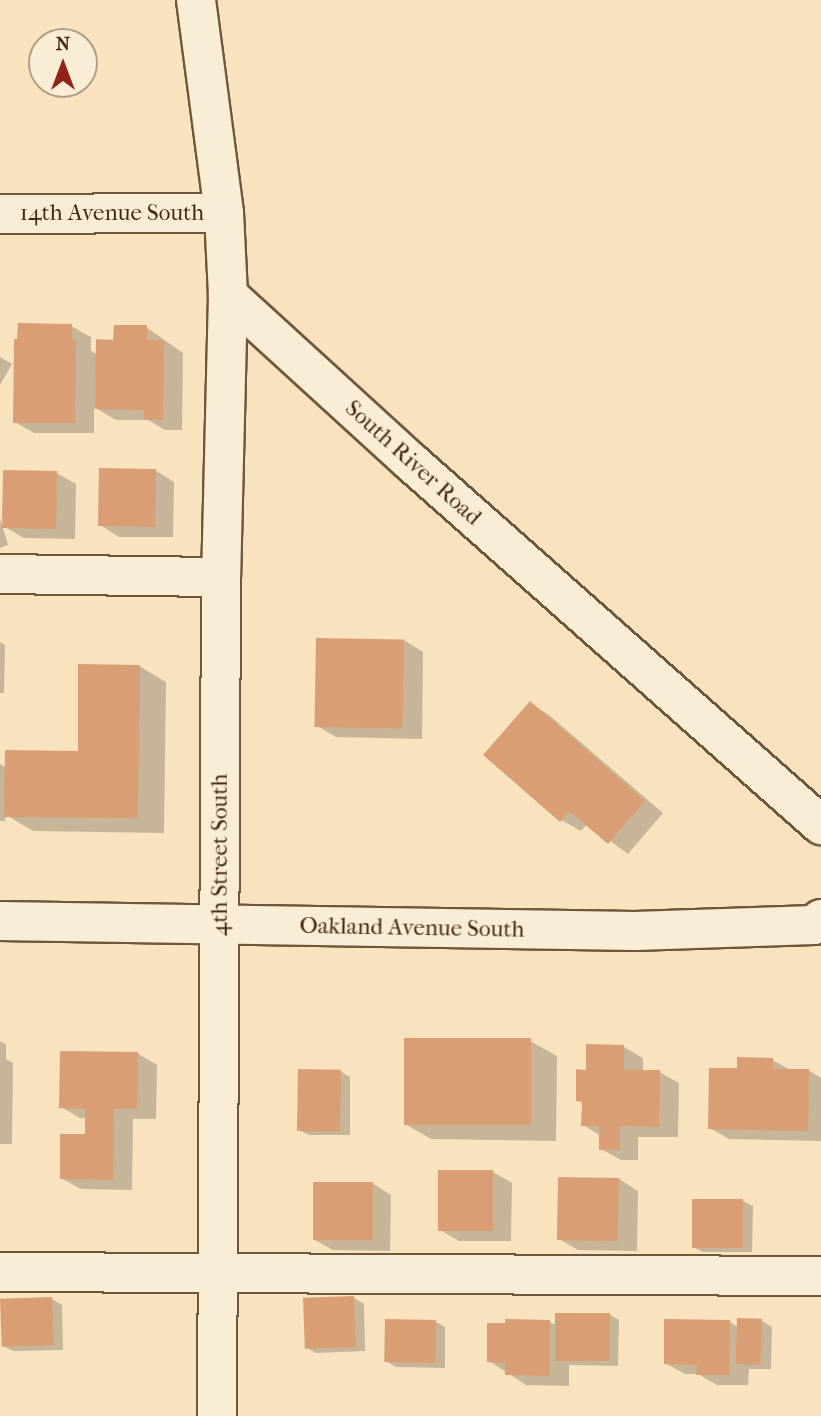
<!DOCTYPE html>
<style>
body{margin:0}
#map{position:relative;width:821px;height:1416px;overflow:hidden;background:#f8e3be;font-family:"IM FELL French Canon",serif}
div>[style]{position:absolute}
[style*='--x']{left:calc(var(--x)*1px);top:calc(var(--y)*1px);width:calc(var(--w)*1px);rotate:calc(var(--a)*1deg)}
.shadow>*{inset:0;background:#0003;transform-origin:0 0}
.building>*{inset:0;background:#da9e75;transform-origin:0 0}
.roads{filter:drop-shadow(2px 0 #6e583c) drop-shadow(-2px 0 #6e583c) drop-shadow(0 2px #6e583c) drop-shadow(0 -2px #6e583c)}
.minor>*{height:38px;margin:-19px;padding:0 19px;transform-origin:19px;border-radius:19px;background:#faedd5}
span{translate:-50% -50%;white-space:nowrap;text-align:center;line-height:1.15;-webkit-text-stroke:7px #faedd5;paint-order:stroke}
.street-label{font-size:23px;color:#402910}
.north{position:absolute;left:28px;top:28px;width:70px;height:70px;box-sizing:border-box;background:#faedd5;border:2px solid #b09f86;border-radius:50%;rotate:0deg;font-size:19px;font-weight:700;line-height:28px;text-align:center;color:#402910}
.north::after{content:'';display:block;margin:auto;width:24px;height:32px;background:#8f2418;clip-path:polygon(50% 0,100% 100%,50% 72%,0 100%)}
</style>
<div id="map">
<div class="shadow">
<div style="clip-path:polygon(71px 326px,91px 337px,91px 351px,98px 355px,146px 327px,183px 353px,182px 430px,165px 430px,148px 420px,116px 420px,94px 407px,94px 433px,34px 433px,15px 422px)"></div>
<div style="left:0;top:357px;width:14px;height:60px;rotate:30deg"></div>
<div style="clip-path:polygon(155px 470px,174px 482px,173px 537px,119px 537px,100px 525px)"></div>
<div style="clip-path:polygon(57px 473px,76px 484px,75px 539px,24px 538px,5px 527px)"></div>
<div style="clip-path:polygon(0 518px,8px 545px,0 548px)"></div>
<div style="clip-path:polygon(404px 640px,423px 652px,422px 739px,336px 737px,317px 726px)"></div>
<div style="clip-path:polygon(0 642px,5px 645px,4px 693px,0 693px)"></div>
<div style="clip-path:polygon(139px 666px,166px 682px,164px 833px,33px 831px,6px 815px,5px 821px,0 821px,0 764px,7px 768px,79px 753px)"></div>
<div style="clip-path:polygon(530px 703px,549px 715px,663px 813px,628px 854px,587px 824px,581px 831px,561px 820px)"></div>
<div style="clip-path:polygon(0 1041px,6px 1044px,6px 1059px,13px 1063px,12px 1144px,0 1144px)"></div>
<div style="clip-path:polygon(530px 1041px,557px 1056px,556px 1141px,431px 1139px,405px 1124px)"></div>
<div style="clip-path:polygon(624px 1047px,643px 1058px,643px 1072px,659px 1072px,679px 1083px,678px 1137px,638px 1137px,638px 1160px,621px 1160px,601px 1149px,601px 1136px,583px 1125px,583px 1103px,578px 1100px,587px 1071px)"></div>
<div style="clip-path:polygon(137px 1053px,157px 1065px,156px 1119px,133px 1119px,132px 1190px,81px 1189px,61px 1178px,87px 1136px,87px 1118px,80px 1118px,61px 1107px)"></div>
<div style="clip-path:polygon(772px 1060px,791px 1070px,808px 1070px,821px 1078px,821px 1141px,729px 1139px,710px 1128px,738px 1070px)"></div>
<div style="clip-path:polygon(340px 1071px,350px 1077px,350px 1135px,309px 1135px,299px 1130px)"></div>
<div style="clip-path:polygon(493px 1172px,512px 1183px,511px 1241px,459px 1241px,440px 1230px)"></div>
<div style="clip-path:polygon(619px 1179px,638px 1191px,637px 1251px,578px 1250px,559px 1239px)"></div>
<div style="clip-path:polygon(372px 1183px,391px 1195px,390px 1251px,333px 1250px,313px 1239px)"></div>
<div style="clip-path:polygon(743px 1201px,753px 1206px,752px 1252px,703px 1252px,693px 1247px)"></div>
<div style="clip-path:polygon(354px 1298px,364px 1304px,365px 1351px,316px 1353px,306px 1347px)"></div>
<div style="clip-path:polygon(52px 1299px,62px 1305px,63px 1350px,13px 1351px,3px 1346px)"></div>
<div style="clip-path:polygon(609px 1314px,619px 1320px,618px 1366px,569px 1365px,569px 1386px,526px 1385px,489px 1361px,507px 1325px,550px 1322px,556px 1325px)"></div>
<div style="clip-path:polygon(762px 1321px,772px 1327px,771px 1369px,749px 1369px,748px 1385px,717px 1385px,698px 1374px,685px 1374px,665px 1363px,730px 1322px,738px 1327px)"></div>
<div style="clip-path:polygon(436px 1322px,445px 1327px,445px 1368px,396px 1367px,386px 1361px)"></div>
</div>
<div class="building">
<div style="clip-path:polygon(18px 323px,72px 324px,72px 340px,76px 340px,75px 423px,13px 423px,14px 339px,17px 339px)"></div>
<div style="clip-path:polygon(114px 325px,147px 325px,147px 340px,164px 340px,163px 420px,144px 420px,144px 410px,95px 409px,96px 339px,113px 340px)"></div>
<div style="left:99px;top:468px;width:57px;height:58px;rotate:1deg"></div>
<div style="left:3px;top:470px;width:54px;height:58px;rotate:1deg"></div>
<div style="left:316px;top:638px;width:88px;height:89px;rotate:1deg"></div>
<div style="clip-path:polygon(78px 664px,140px 665px,138px 818px,4px 817px,5px 750px,78px 751px)"></div>
<div style="clip-path:polygon(530px 701px,645px 801px,608px 844px,569px 811px,560px 822px,483px 755px)"></div>
<div style="left:404px;top:1038px;width:127px;height:87px"></div>
<div style="clip-path:polygon(586px 1044px,624px 1045px,624px 1070px,660px 1070px,659px 1127px,620px 1126px,620px 1150px,599px 1150px,599px 1126px,581px 1126px,582px 1102px,576px 1101px,576px 1069px,586px 1070px)"></div>
<div style="clip-path:polygon(60px 1051px,138px 1052px,137px 1109px,114px 1109px,113px 1180px,60px 1179px,60px 1134px,85px 1134px,85px 1109px,59px 1108px)"></div>
<div style="clip-path:polygon(737px 1057px,773px 1058px,773px 1069px,809px 1069px,808px 1131px,708px 1129px,709px 1068px,737px 1068px)"></div>
<div style="left:298px;top:1069px;width:43px;height:62px;rotate:1deg"></div>
<div style="left:438px;top:1170px;width:55px;height:61px"></div>
<div style="left:558px;top:1177px;width:61px;height:63px;rotate:1deg"></div>
<div style="left:313px;top:1182px;width:60px;height:58px"></div>
<div style="left:692px;top:1199px;width:51px;height:49px"></div>
<div style="left:354px;top:1296px;width:51px;height:51px;rotate:88deg"></div>
<div style="left:52px;top:1297px;width:48px;height:52px;rotate:88deg"></div>
<div style="left:555px;top:1313px;width:55px;height:48px"></div>
<div style="left:737px;top:1318px;width:25px;height:46px;rotate:2deg"></div>
<div style="left:385px;top:1319px;width:51px;height:43px;rotate:1deg"></div>
<div style="clip-path:polygon(505px 1319px,550px 1320px,550px 1376px,505px 1375px,505px 1363px,487px 1362px,487px 1323px,505px 1323px)"></div>
<div style="clip-path:polygon(664px 1319px,730px 1320px,729px 1375px,696px 1375px,697px 1365px,664px 1364px)"></div>
</div>
<div class="roads">
<div class="minor">
<div style="--x:196;--y:0;--w:215;--a:82.5"></div>
<div style="--x:224;--y:213;--w:82;--a:87.2"></div>
<div style="--x:228;--y:295;--w:282;--a:91.4"></div>
<div style="--x:221;--y:577;--w:839;--a:90.27"></div>
<div style="--x:0;--y:214;--w:224;--a:-0.3"></div>
<div style="--x:228;--y:295;--w:248;--a:42.4"></div>
<div style="--x:411;--y:462;--w:548;--a:41.52"></div>
<div style="--x:0;--y:574;--w:221;--a:0.8"></div>
<div style="--x:0;--y:921;--w:635;--a:0.9"></div>
<div style="--x:635;--y:931;--w:179;--a:-1.9"></div>
<div style="--x:814;--y:925;--w:9;--a:-41"></div>
<div style="--x:0;--y:1272;--w:821;--a:0.28"></div>
</div>
</div>
<div class="street-label">
<span style="left:112px;top:213px">14th Avenue South</span>
<span style="left:413px;top:463px;rotate:42deg">South River Road</span>
<span style="left:220px;top:855px;rotate:-90deg">4th Street South</span>
<span style="left:412px;top:928px;rotate:1deg">Oakland Avenue South</span>
</div>
<div class="north">N</div>
</div>
